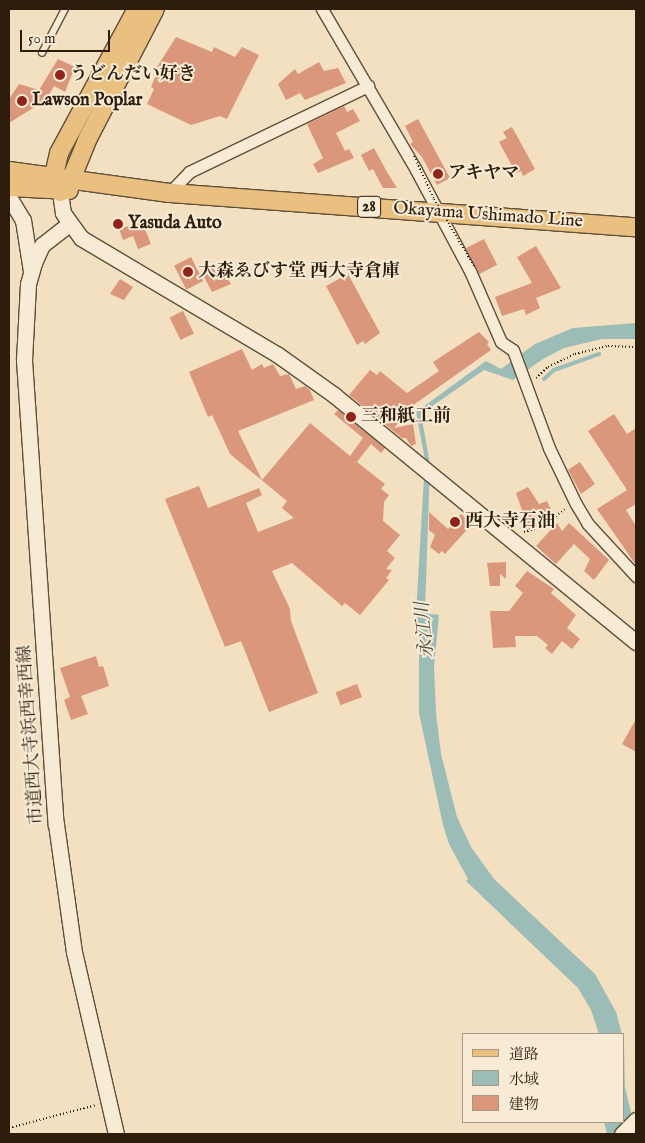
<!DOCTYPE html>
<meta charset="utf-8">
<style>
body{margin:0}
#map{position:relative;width:645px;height:1143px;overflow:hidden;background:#f2e0c0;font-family:"IM FELL English","Noto Serif JP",serif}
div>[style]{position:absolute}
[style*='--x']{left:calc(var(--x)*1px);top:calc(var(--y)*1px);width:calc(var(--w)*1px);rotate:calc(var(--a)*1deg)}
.water>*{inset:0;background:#9cbcb8}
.stream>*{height:4px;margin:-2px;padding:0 2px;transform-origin:2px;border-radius:2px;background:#9cbcb8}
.building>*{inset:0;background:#db977b;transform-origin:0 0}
.path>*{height:2px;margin-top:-1px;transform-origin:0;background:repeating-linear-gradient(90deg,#2e1d0c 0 1px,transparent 0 3.5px)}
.roads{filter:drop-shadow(1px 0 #5f4e39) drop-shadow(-1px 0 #5f4e39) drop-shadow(0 1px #5f4e39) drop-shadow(0 -1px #5f4e39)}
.lane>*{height:5.5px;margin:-2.75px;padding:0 2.75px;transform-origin:2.75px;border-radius:2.75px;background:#f7ebd6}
.street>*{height:11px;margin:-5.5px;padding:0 5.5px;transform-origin:5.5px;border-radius:5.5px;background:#f7ebd6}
.secondary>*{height:15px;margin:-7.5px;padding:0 7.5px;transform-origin:7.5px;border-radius:7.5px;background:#f7ebd6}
.primary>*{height:18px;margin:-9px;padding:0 9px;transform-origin:9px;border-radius:9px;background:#e9c080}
.path-bridge>*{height:2px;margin-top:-1px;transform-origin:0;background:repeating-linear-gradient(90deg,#2e1d0c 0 1px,transparent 0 3.5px)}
.dots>*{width:14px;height:14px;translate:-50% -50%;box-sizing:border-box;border:2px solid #f7ebd6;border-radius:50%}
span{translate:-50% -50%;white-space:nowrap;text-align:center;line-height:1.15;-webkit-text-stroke:4px #f7ebd6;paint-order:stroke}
.shield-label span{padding:1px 4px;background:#f7ebd6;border:1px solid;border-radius:4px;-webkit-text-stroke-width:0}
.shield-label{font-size:16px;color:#2e1d0c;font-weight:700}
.poi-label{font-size:18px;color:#2e1d0c;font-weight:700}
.left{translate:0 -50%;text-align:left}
.street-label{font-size:18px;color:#2e1d0c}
.water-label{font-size:19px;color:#4f4d40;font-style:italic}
.frame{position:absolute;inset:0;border:10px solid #2e1d0c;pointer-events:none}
.legend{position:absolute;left:462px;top:1033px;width:162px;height:90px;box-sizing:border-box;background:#f7ebd6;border:1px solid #a79985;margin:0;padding:6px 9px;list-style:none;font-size:15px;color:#2e1d0c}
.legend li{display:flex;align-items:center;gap:10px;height:25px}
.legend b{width:25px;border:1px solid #a79985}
.scale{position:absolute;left:20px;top:30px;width:90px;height:22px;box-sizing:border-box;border:2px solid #2e1d0c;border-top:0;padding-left:6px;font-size:15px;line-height:18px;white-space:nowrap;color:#2e1d0c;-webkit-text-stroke:4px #f7ebd6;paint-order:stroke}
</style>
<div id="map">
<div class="water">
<div style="clip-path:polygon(636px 323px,636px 339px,602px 339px,564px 348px,543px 359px,513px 380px,484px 370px,421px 414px,430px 464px,425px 613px,439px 615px,434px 667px,436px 713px,441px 754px,457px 817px,471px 847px,494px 879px,595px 974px,616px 1012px,622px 1034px,599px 1034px,591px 1010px,578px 988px,466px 881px,468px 879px,449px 844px,443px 825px,419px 713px,419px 638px,416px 614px,425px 460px,416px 412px,486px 361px,501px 369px,535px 344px,573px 328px)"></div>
<div style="clip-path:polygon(624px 1048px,625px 1087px,636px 1134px,607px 1134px,604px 1122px,624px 1122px)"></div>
</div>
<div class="stream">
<div style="--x:544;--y:379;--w:13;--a:-42"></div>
<div style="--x:554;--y:370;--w:48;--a:-19.6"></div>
</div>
<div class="building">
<div style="clip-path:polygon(176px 37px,212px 52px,214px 47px,235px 57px,242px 47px,259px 55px,227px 119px,220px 116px,191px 125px,147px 104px,154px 89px,151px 87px,159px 68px,157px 67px)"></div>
<div style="clip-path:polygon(58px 59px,75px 67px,65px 92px,54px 86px,46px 100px,9px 123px,9px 99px,19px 84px,39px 90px)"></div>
<div style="clip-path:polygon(319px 62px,324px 71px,338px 68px,346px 83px,305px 100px,300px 93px,286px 100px,278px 84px,295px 69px,298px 74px)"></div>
<div style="clip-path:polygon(344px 106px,347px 112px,353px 109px,360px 121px,336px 133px,345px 151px,349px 149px,354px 158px,318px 173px,313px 164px,323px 158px,307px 124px)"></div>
<div style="clip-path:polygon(418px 119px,450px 178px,437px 185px,422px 157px,410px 144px,413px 142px,405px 126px)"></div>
<div style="clip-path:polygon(512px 127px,535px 169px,523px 176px,521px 171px,516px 173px,499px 142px,507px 138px,503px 132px)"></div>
<div style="clip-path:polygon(374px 148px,387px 172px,397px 188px,383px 188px,373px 169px,369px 171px,361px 155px)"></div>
<div style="clip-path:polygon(142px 222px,151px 244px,138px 249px,133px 236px,123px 240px,119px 229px)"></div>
<div style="left:484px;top:239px;width:29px;height:20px;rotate:63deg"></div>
<div style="clip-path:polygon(536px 246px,561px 288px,536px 298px,540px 308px,526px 315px,524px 309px,502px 316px,495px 297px,532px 283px,517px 257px)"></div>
<div style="left:191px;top:257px;width:27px;height:19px;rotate:63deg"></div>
<div style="clip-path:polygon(218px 263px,231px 284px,212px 292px,202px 273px)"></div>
<div style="clip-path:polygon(348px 274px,380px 333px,365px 344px,363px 341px,357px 345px,326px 286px)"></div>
<div style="clip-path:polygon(120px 279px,133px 287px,124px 300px,110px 294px)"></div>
<div style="left:183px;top:311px;width:25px;height:15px;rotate:64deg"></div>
<div style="clip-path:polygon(479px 332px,489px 342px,487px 344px,491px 350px,412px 406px,394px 428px,413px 424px,416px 444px,411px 446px,406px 438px,402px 438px,349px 395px,370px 370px,377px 375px,380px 371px,407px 393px,439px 371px,433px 362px)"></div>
<div style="clip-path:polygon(242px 349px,252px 370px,262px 364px,264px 368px,273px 364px,280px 376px,289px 374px,296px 389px,305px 386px,310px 390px,314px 400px,238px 431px,262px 480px,310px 423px,350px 456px,363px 438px,334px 414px,338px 410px,385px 448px,381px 453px,371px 444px,357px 462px,385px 484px,381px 489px,389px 495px,384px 502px,383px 521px,400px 535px,387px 551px,395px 558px,386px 569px,392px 570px,386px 578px,389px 580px,360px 615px,345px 603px,342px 606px,292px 563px,272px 571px,290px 609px,291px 621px,318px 693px,269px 712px,241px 641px,225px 647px,165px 499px,199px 486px,208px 508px,259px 488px,262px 495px,246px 503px,258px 532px,294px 518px,282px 508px,287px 501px,230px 454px,212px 415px,208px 417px,189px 372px)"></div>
<div style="clip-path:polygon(614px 414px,627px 434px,636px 428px,636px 504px,626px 510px,636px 526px,636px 565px,597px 509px,627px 490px,588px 431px)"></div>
<div style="clip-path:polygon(580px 462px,595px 484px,581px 494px,568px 470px)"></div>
<div style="clip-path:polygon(528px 487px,539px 504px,547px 501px,554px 516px,529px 530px,516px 493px)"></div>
<div style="clip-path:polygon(429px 512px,448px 529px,461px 514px,472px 524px,445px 554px,442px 551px,439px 554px,430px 547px,435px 535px,429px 530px)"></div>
<div style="clip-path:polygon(557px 523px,562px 531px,569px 523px,609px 560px,594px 580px,584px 571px,590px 559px,574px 544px,556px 564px,536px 546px)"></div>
<div style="clip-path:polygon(506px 562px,506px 579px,500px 574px,500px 586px,490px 586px,487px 563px)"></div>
<div style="clip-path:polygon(527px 571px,554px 589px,551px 593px,576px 615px,567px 628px,580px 639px,572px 649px,562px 641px,552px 654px,545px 648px,548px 645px,537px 636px,515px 636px,516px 647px,493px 648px,490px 611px,509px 611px,523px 593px,515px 586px)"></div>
<div style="clip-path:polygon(96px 656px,99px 667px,103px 666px,109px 686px,81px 696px,88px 714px,71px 720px,64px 700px,70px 697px,60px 668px)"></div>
<div style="left:357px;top:684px;width:14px;height:23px;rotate:69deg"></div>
<div style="clip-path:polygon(636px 719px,636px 752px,622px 744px)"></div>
</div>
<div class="path">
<div style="--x:536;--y:378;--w:16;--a:-43"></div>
<div style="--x:548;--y:367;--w:30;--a:-26"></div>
<div style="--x:575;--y:354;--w:34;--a:-14"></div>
<div style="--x:608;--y:346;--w:28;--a:2"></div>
<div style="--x:524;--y:532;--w:19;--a:-16"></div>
<div style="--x:542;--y:527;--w:29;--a:-38"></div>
<div style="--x:9;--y:1128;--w:90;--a:-14.8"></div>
</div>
<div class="roads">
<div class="lane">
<div style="--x:42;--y:53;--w:50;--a:-62.4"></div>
</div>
<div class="street">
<div style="--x:322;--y:9;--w:186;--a:59.7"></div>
<div style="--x:416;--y:170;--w:115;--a:61.9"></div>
<div style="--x:470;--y:271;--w:77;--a:66.4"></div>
<div style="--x:501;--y:342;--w:14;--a:34"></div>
<div style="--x:513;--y:350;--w:104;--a:69.8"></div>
<div style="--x:549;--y:448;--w:62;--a:64.3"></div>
<div style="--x:576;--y:504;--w:23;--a:59"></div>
<div style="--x:588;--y:524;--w:71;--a:47.3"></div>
<div style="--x:169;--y:193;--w:29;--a:-46"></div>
<div style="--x:189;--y:172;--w:199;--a:-25.7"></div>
</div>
<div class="secondary">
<div style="--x:51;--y:186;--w:11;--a:34"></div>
<div style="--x:60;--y:192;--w:21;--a:82"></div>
<div style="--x:63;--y:213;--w:31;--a:54"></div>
<div style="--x:81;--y:238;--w:229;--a:30.7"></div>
<div style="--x:278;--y:355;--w:69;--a:35.5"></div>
<div style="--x:334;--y:395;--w:390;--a:39.3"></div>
<div style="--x:9;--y:197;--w:27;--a:59"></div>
<div style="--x:23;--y:220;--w:52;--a:81.1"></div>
<div style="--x:69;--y:224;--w:34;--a:142"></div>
<div style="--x:42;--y:245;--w:20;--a:114"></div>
<div style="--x:34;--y:263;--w:22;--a:106"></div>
<div style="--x:28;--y:284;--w:76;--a:93"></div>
<div style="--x:24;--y:360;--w:465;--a:86.1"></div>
<div style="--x:56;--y:824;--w:129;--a:82"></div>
<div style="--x:74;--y:952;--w:187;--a:77"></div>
<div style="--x:622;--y:1134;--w:20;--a:-45"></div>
</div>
<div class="primary">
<div style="--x:9;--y:171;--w:162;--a:7.8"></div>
<div style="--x:169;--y:193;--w:468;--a:4.2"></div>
<div style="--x:58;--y:185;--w:11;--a:-112"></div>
<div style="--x:54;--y:175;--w:23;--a:-77"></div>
<div style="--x:59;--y:153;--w:164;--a:-61.6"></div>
<div style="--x:9;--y:187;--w:60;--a:2.9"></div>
<div style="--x:60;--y:192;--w:19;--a:-51"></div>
<div style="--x:72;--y:177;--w:42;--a:-67.7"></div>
<div style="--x:88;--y:138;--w:145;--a:-62.6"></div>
</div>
</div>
<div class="path-bridge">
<div style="--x:414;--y:156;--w:47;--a:65.1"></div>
<div style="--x:434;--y:199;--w:80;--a:59.3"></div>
</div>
<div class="dots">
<div style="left:60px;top:75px;background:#8f2418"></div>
<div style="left:22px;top:101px;background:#8f2418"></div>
<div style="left:438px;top:174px;background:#8f2418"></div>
<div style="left:118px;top:224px;background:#8f2418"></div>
<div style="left:188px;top:272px;background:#8f2418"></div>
<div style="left:351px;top:417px;background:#8f2418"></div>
<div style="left:455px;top:522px;background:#8f2418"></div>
</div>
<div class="shield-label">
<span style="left:369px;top:207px">28</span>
</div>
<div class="poi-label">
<span class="left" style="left:70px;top:75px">うどんだい好き</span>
<span class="left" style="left:32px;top:101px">Lawson Poplar</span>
<span class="left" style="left:448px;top:174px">アキヤマ</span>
<span class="left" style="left:128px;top:224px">Yasuda Auto</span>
<span class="left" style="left:198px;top:272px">大森ゑびす堂 西大寺倉庫</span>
<span class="left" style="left:361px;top:417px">三和紙工前</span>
<span class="left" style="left:465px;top:522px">西大寺石油</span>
</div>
<div class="street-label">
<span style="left:488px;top:216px;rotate:4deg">Okayama Ushimado Line</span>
<span style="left:32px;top:735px;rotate:-94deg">市道西大寺浜西幸西線</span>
</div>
<div class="water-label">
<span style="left:426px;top:630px;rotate:-95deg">永江川</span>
</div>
<div class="frame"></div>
<ul class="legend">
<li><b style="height:6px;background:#e9c080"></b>道路</li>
<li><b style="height:14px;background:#9cbcb8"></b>水域</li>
<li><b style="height:14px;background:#db977b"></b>建物</li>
</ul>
<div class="scale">50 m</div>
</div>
